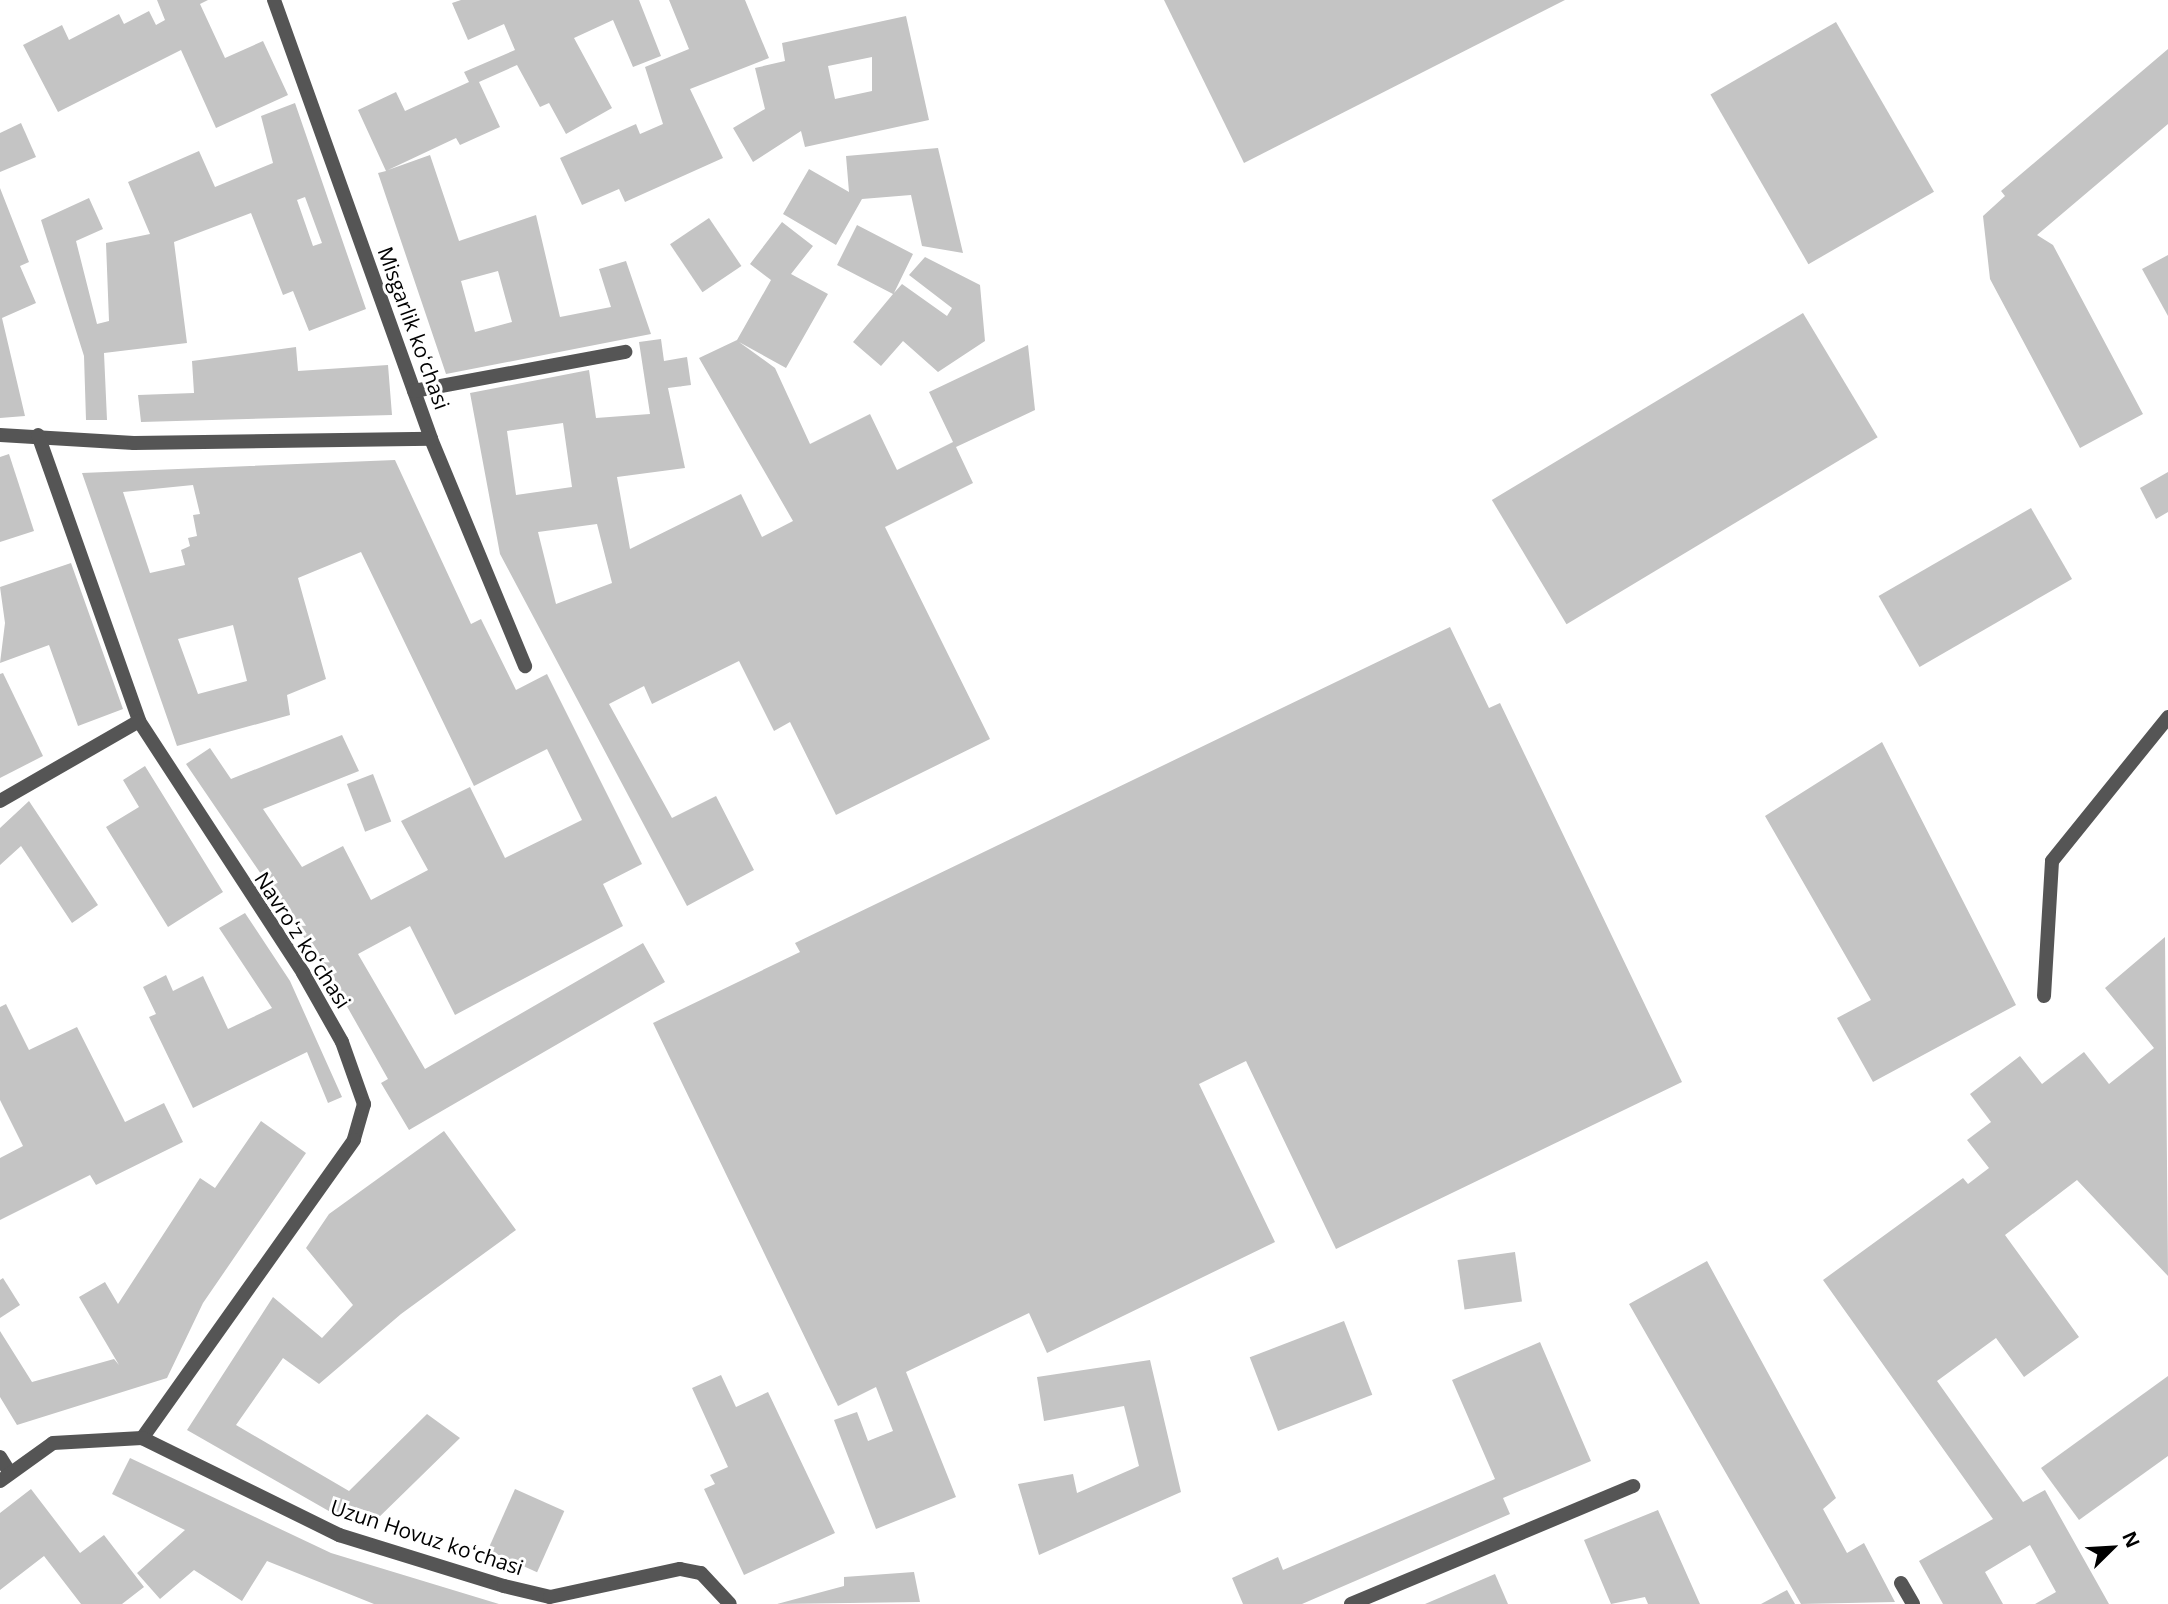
<!DOCTYPE html>
<meta charset="utf-8">
<style>
body{margin:0}
#map{position:relative;width:2168px;height:1604px;overflow:hidden;background:#fff;font-family:"Open Sans",sans-serif}
div>[style]{position:absolute}
[style*='--x']{left:calc(var(--x)*1px);top:calc(var(--y)*1px);width:calc(var(--w)*1px);rotate:calc(var(--a)*1deg)}
.building>*{inset:0;background:#c4c4c4;transform-origin:0 0}
.street>*{height:14px;margin:-7px;padding:0 7px;transform-origin:7px;border-radius:7px;background:#555}
span{translate:-50% -50%;white-space:nowrap;text-align:center;line-height:1.15;-webkit-text-stroke:6px #fff;paint-order:stroke}
.street-label{font-size:21px;color:#000}
.north{position:absolute;left:2077px;top:1513px;width:70px;height:70px;-webkit-text-stroke:5px #fff;paint-order:stroke;rotate:66deg;font-size:19px;font-weight:700;line-height:28px;text-align:center;color:#000}
.north::after{content:'';display:block;margin:auto;width:24px;height:32px;background:#000;clip-path:polygon(50% 0,100% 100%,50% 72%,0 100%)}
</style>
<div id="map">
<div class="building">
<div style="clip-path:polygon(157px 0,208px 0,200px 4px,225px 58px,263px 41px,288px 95px,216px 128px,181px 50px,58px 112px,23px 45px,62px 25px,69px 40px,119px 14px,124px 24px,149px 11px,156px 25px,165px 20px)"></div>
<div style="clip-path:polygon(evenodd,461px 0,639px 0,661px 56px,633px 67px,613px 20px,574px 38px,612px 108px,566px 134px,549px 103px,540px 107px,517px 65px,479px 82px,500px 127px,460px 145px,456px 138px,388px 170px,430px 155px,459px 241px,536px 215px,560px 317px,611px 307px,599px 269px,626px 261px,651px 334px,446px 374px,378px 173px,386px 171px,358px 110px,396px 92px,405px 111px,469px 82px,464px 72px,515px 50px,504px 24px,468px 40px,452px 3px,461px 0,498px 271px,512px 322px,475px 332px,461px 281px,498px 271px)"></div>
<div style="clip-path:polygon(669px 0,745px 0,769px 58px,690px 89px,723px 158px,625px 202px,619px 189px,582px 205px,560px 158px,636px 124px,640px 134px,663px 124px,645px 67px,689px 49px)"></div>
<div style="clip-path:polygon(1164px 0,1565px 0,1244px 163px)"></div>
<div style="clip-path:polygon(evenodd,906px 16px,929px 120px,805px 147px,801px 131px,753px 162px,733px 128px,765px 109px,755px 68px,785px 61px,782px 43px,906px 16px,872px 57px,872px 91px,835px 99px,828px 66px,872px 57px)"></div>
<div style="left:1836px;top:22px;width:196px;height:145px;rotate:60deg"></div>
<div style="clip-path:polygon(2168px 49px,2168px 124px,2037px 235px,2053px 245px,2143px 414px,2080px 448px,1990px 279px,1983px 216px,2005px 196px,2001px 191px)"></div>
<div style="clip-path:polygon(evenodd,295px 103px,366px 309px,309px 331px,293px 291px,283px 295px,251px 213px,174px 242px,187px 343px,104px 353px,107px 420px,86px 420px,84px 356px,41px 220px,89px 198px,103px 229px,76px 241px,97px 324px,109px 321px,106px 243px,150px 234px,128px 182px,199px 151px,215px 187px,273px 163px,261px 116px,295px 103px,305px 197px,322px 243px,313px 246px,297px 200px,305px 197px)"></div>
<div style="clip-path:polygon(21px 123px,36px 157px,0 172px,0 133px)"></div>
<div style="clip-path:polygon(938px 148px,963px 253px,922px 246px,911px 195px,862px 199px,836px 245px,783px 214px,809px 169px,849px 192px,846px 156px)"></div>
<div style="clip-path:polygon(0 188px,29px 262px,20px 266px,36px 303px,2px 318px,25px 416px,0 418px)"></div>
<div style="left:709px;top:218px;width:58px;height:47px;rotate:56deg"></div>
<div style="clip-path:polygon(evenodd,782px 222px,813px 246px,791px 274px,828px 294px,786px 368px,739px 342px,775px 368px,810px 444px,870px 414px,897px 470px,953px 442px,929px 392px,1028px 345px,1035px 410px,956px 447px,973px 483px,885px 527px,990px 739px,836px 815px,790px 722px,774px 731px,739px 661px,652px 704px,644px 686px,609px 704px,672px 818px,716px 796px,754px 870px,687px 906px,500px 554px,470px 393px,589px 370px,596px 418px,650px 414px,639px 342px,661px 339px,664px 361px,687px 357px,691px 385px,668px 388px,685px 468px,617px 477px,630px 549px,741px 494px,762px 537px,793px 521px,699px 358px,737px 340px,771px 280px,750px 264px,782px 222px,563px 423px,572px 487px,516px 495px,507px 431px,563px 423px,782px 222px,597px 524px,612px 583px,556px 604px,538px 532px,597px 524px)"></div>
<div style="clip-path:polygon(857px 225px,913px 254px,894px 293px,902px 284px,947px 316px,952px 308px,909px 275px,925px 257px,980px 285px,985px 341px,938px 372px,903px 341px,881px 366px,853px 342px,893px 294px,837px 265px)"></div>
<div style="clip-path:polygon(2168px 255px,2168px 316px,2142px 269px)"></div>
<div style="left:1803px;top:313px;width:145px;height:363px;rotate:59deg"></div>
<div style="clip-path:polygon(296px 347px,298px 371px,388px 365px,392px 415px,141px 422px,138px 395px,194px 393px,192px 361px)"></div>
<div style="clip-path:polygon(9px 454px,34px 531px,0 542px,0 457px)"></div>
<div style="clip-path:polygon(evenodd,395px 460px,471px 624px,481px 619px,516px 690px,547px 674px,642px 864px,603px 884px,623px 926px,455px 1015px,410px 926px,358px 954px,425px 1069px,643px 943px,665px 982px,409px 1130px,381px 1083px,388px 1079px,327px 971px,186px 764px,210px 748px,231px 779px,342px 735px,359px 771px,263px 809px,302px 867px,343px 846px,371px 900px,428px 870px,401px 821px,470px 787px,505px 858px,582px 820px,547px 749px,474px 786px,361px 552px,298px 578px,326px 679px,287px 695px,290px 715px,177px 746px,82px 473px,395px 460px,193px 485px,200px 514px,193px 515px,197px 536px,188px 538px,190px 546px,181px 550px,185px 565px,150px 573px,123px 492px,193px 485px,395px 460px,233px 625px,247px 681px,198px 694px,178px 639px,233px 625px)"></div>
<div style="clip-path:polygon(2168px 472px,2168px 512px,2156px 519px,2140px 488px)"></div>
<div style="left:2031px;top:508px;width:82px;height:176px;rotate:60deg"></div>
<div style="clip-path:polygon(71px 563px,123px 709px,78px 726px,49px 645px,0 663px,5px 623px,0 587px)"></div>
<div style="clip-path:polygon(1450px 627px,1489px 708px,1500px 703px,1682px 1082px,1336px 1249px,1246px 1061px,1199px 1084px,1275px 1242px,1047px 1353px,1029px 1313px,906px 1372px,956px 1497px,876px 1529px,834px 1420px,857px 1412px,868px 1441px,893px 1431px,876px 1387px,838px 1406px,653px 1023px,800px 952px,795px 943px)"></div>
<div style="clip-path:polygon(3px 673px,43px 756px,0 778px,0 674px)"></div>
<div style="clip-path:polygon(1882px 742px,2016px 1005px,1873px 1082px,1837px 1018px,1871px 1000px,1765px 816px)"></div>
<div style="clip-path:polygon(145px 766px,223px 892px,168px 927px,106px 827px,139px 807px,123px 780px)"></div>
<div style="left:373px;top:774px;width:51px;height:28px;rotate:69deg"></div>
<div style="clip-path:polygon(29px 801px,98px 905px,72px 923px,21px 846px,0 865px,0 828px)"></div>
<div style="clip-path:polygon(245px 913px,290px 981px,342px 1097px,328px 1103px,307px 1052px,193px 1108px,149px 1017px,156px 1014px,143px 987px,166px 975px,173px 991px,203px 976px,228px 1029px,272px 1008px,219px 928px)"></div>
<div style="clip-path:polygon(2165px 937px,2168px 1276px,2077px 1180px,2005px 1235px,2079px 1337px,2024px 1377px,1996px 1338px,1937px 1381px,2023px 1502px,2045px 1490px,2109px 1604px,2035px 1604px,2056px 1592px,2030px 1545px,1985px 1572px,2003px 1604px,1943px 1604px,1919px 1561px,1993px 1519px,1823px 1280px,1963px 1178px,1968px 1184px,1989px 1168px,1967px 1140px,1991px 1122px,1970px 1094px,2020px 1056px,2042px 1084px,2084px 1052px,2109px 1084px,2154px 1048px,2105px 988px)"></div>
<div style="clip-path:polygon(6px 1004px,29px 1050px,77px 1027px,125px 1122px,164px 1103px,183px 1142px,96px 1185px,90px 1175px,0 1220px,0 1158px,23px 1146px,0 1100px,0 1007px)"></div>
<div style="clip-path:polygon(261px 1121px,306px 1153px,203px 1303px,167px 1378px,17px 1425px,0 1397px,0 1331px,32px 1382px,114px 1359px,119px 1365px,79px 1297px,105px 1282px,118px 1304px,200px 1178px,215px 1188px)"></div>
<div style="clip-path:polygon(444px 1131px,516px 1230px,401px 1314px,319px 1384px,283px 1358px,236px 1425px,349px 1491px,427px 1414px,460px 1438px,372px 1524px,334px 1514px,187px 1430px,273px 1297px,322px 1338px,353px 1305px,306px 1248px,329px 1214px)"></div>
<div style="left:1515px;top:1252px;width:50px;height:58px;rotate:82deg"></div>
<div style="clip-path:polygon(1707px 1261px,1836px 1498px,1823px 1509px,1847px 1553px,1864px 1543px,1895px 1602px,1801px 1604px,1629px 1304px)"></div>
<div style="clip-path:polygon(3px 1278px,20px 1305px,0 1318px,0 1280px)"></div>
<div style="left:1344px;top:1321px;width:79px;height:101px;rotate:69deg"></div>
<div style="clip-path:polygon(1540px 1342px,1591px 1461px,1503px 1498px,1510px 1514px,1302px 1604px,1243px 1604px,1232px 1578px,1278px 1557px,1283px 1570px,1495px 1479px,1452px 1380px)"></div>
<div style="clip-path:polygon(1150px 1360px,1181px 1492px,1039px 1555px,1018px 1484px,1073px 1474px,1077px 1493px,1139px 1466px,1124px 1406px,1044px 1421px,1037px 1377px)"></div>
<div style="clip-path:polygon(721px 1375px,736px 1407px,768px 1392px,835px 1533px,744px 1575px,704px 1489px,715px 1484px,710px 1475px,728px 1467px,692px 1388px)"></div>
<div style="clip-path:polygon(2168px 1376px,2168px 1456px,2079px 1520px,2041px 1468px)"></div>
<div style="clip-path:polygon(130px 1458px,331px 1553px,499px 1604px,374px 1604px,267px 1561px,242px 1601px,194px 1570px,160px 1599px,137px 1573px,185px 1530px,112px 1494px)"></div>
<div style="clip-path:polygon(31px 1489px,80px 1553px,104px 1535px,144px 1587px,122px 1604px,81px 1604px,44px 1556px,0 1590px,0 1513px)"></div>
<div style="left:515px;top:1489px;width:54px;height:67px;rotate:24deg"></div>
<div style="clip-path:polygon(1658px 1510px,1700px 1604px,1648px 1604px,1645px 1597px,1611px 1604px,1584px 1540px)"></div>
<div style="clip-path:polygon(914px 1572px,920px 1602px,777px 1604px,844px 1586px,844px 1577px)"></div>
<div style="clip-path:polygon(1495px 1574px,1508px 1604px,1425px 1604px)"></div>
<div style="clip-path:polygon(1787px 1590px,1795px 1604px,1761px 1604px)"></div>
</div>
<div class="street">
<div style="--x:274;--y:0;--w:466;--a:70.3"></div>
<div style="--x:431;--y:439;--w:246;--a:67.5"></div>
<div style="--x:414;--y:391;--w:215;--a:-10.5"></div>
<div style="--x:0;--y:435;--w:134;--a:3.4"></div>
<div style="--x:134;--y:443;--w:297;--a:-0.8"></div>
<div style="--x:38;--y:435;--w:303;--a:70.5"></div>
<div style="--x:139;--y:721;--w:301;--a:56.9"></div>
<div style="--x:303;--y:973;--w:79;--a:60.5"></div>
<div style="--x:342;--y:1042;--w:66;--a:70.5"></div>
<div style="--x:364;--y:1104;--w:37;--a:106"></div>
<div style="--x:354;--y:1140;--w:366;--a:125.4"></div>
<div style="--x:0;--y:801;--w:160;--a:-29.9"></div>
<div style="--x:2044;--y:996;--w:135;--a:-86.6"></div>
<div style="--x:2052;--y:861;--w:185;--a:-51.1"></div>
<div style="--x:0;--y:1457;--w:19;--a:58"></div>
<div style="--x:0;--y:1481;--w:65;--a:-35.6"></div>
<div style="--x:53;--y:1443;--w:89;--a:-3.2"></div>
<div style="--x:142;--y:1438;--w:220;--a:26.2"></div>
<div style="--x:339;--y:1535;--w:173;--a:17.2"></div>
<div style="--x:504;--y:1586;--w:47;--a:13.4"></div>
<div style="--x:550;--y:1597;--w:133;--a:-12.2"></div>
<div style="--x:680;--y:1569;--w:21;--a:11"></div>
<div style="--x:701;--y:1573;--w:42;--a:46.9"></div>
<div style="--x:1901;--y:1583;--w:24;--a:60"></div>
<div style="--x:1351;--y:1604;--w:306;--a:-22.7"></div>
</div>
<div class="street-label">
<span style="left:414px;top:328px;rotate:70deg">Misgarlik koʻchasi</span>
<span style="left:303px;top:940px;rotate:57deg">Navroʻz koʻchasi</span>
<span style="left:427px;top:1537px;rotate:18deg">Uzun Hovuz koʻchasi</span>
</div>
<div class="north">N</div>
</div>
